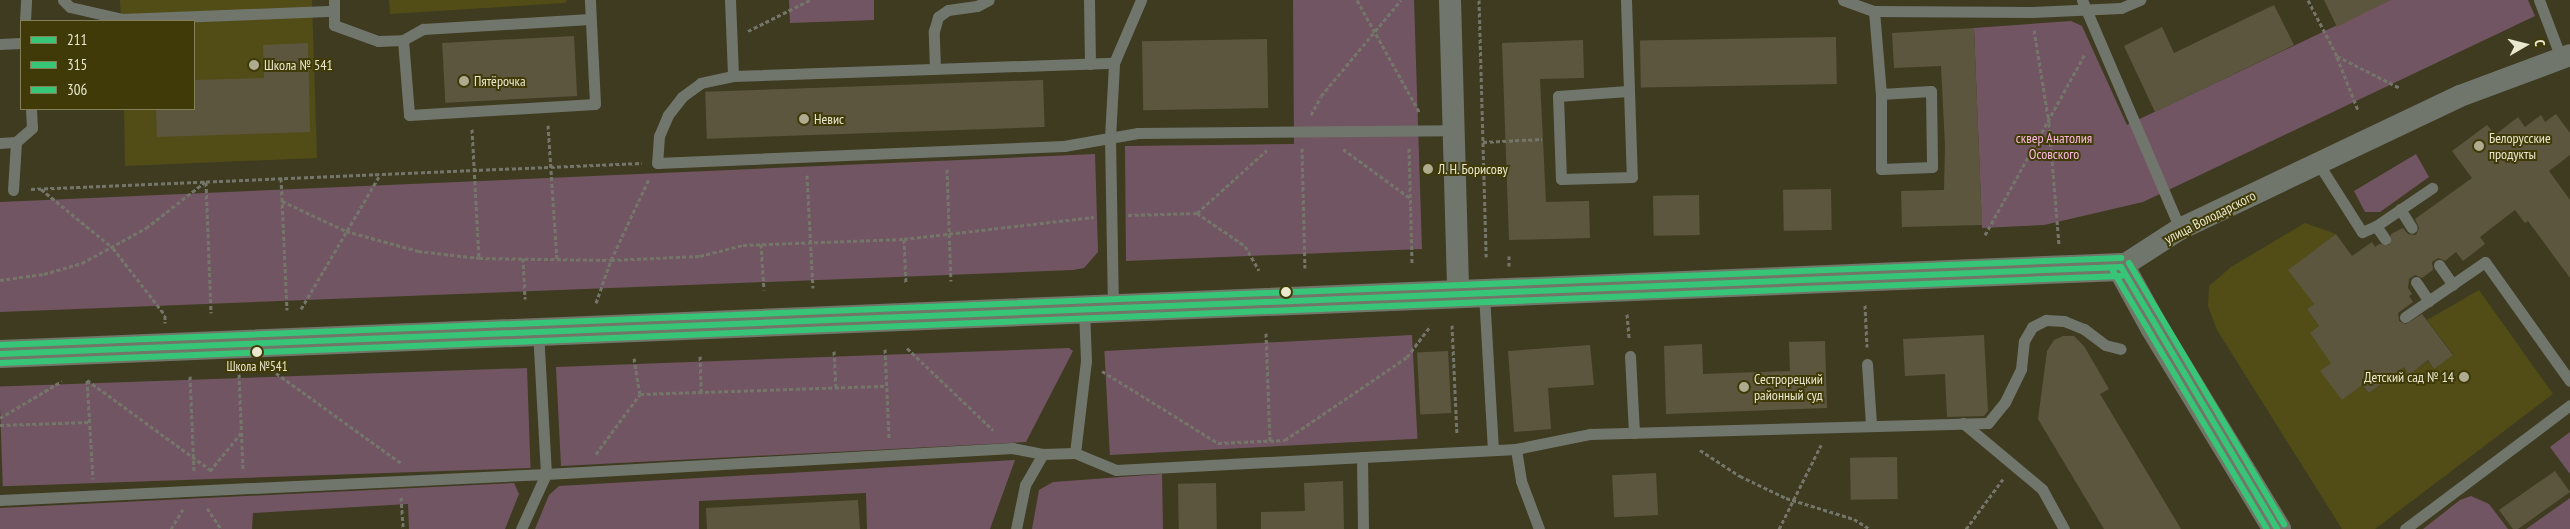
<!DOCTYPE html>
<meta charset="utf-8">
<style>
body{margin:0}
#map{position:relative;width:2570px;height:529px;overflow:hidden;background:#3e3b21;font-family:"PT Sans Narrow",sans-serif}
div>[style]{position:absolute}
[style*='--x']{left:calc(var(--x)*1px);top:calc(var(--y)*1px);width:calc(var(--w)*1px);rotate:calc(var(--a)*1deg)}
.built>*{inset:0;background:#524c17}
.green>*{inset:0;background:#725563;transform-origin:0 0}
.building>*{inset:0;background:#5d563f;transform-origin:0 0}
.path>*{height:3px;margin-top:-1.5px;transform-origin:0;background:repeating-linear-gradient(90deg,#747669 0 4px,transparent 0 6.5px)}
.lane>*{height:11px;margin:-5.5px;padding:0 5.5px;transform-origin:5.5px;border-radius:5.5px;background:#71766c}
.street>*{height:22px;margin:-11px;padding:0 11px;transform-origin:11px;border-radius:11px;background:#71766c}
.secondary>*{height:28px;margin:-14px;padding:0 14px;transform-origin:14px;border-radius:14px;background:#727669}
.bus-1>*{height:6px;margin:-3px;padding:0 3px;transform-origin:3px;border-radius:3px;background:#37c678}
.bus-2>*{height:6px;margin:-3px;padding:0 3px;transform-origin:3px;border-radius:3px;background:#37c678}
.bus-3>*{height:6px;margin:-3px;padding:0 3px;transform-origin:3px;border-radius:3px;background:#37c678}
.dots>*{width:14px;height:14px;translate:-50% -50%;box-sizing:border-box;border:2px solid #3f3a07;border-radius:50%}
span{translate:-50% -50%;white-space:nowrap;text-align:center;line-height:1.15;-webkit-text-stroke:4px #3f3a07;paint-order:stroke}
.bus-label{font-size:13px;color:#eae8ce}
.poi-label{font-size:14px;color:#eae8ce}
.left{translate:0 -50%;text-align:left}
.right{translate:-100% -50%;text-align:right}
.park-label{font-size:14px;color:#fcb9e1}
.street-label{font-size:14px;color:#eae8ce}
.legend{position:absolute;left:20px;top:20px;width:175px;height:90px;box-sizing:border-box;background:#3f3a07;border:1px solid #838057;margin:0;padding:6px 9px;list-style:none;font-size:15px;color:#eae8ce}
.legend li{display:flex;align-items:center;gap:10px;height:25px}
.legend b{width:25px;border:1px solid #838057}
.north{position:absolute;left:2500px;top:20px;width:50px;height:50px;-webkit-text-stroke:4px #3f3a07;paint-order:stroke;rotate:82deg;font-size:14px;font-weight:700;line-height:20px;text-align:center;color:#eae8ce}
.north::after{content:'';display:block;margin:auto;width:18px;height:22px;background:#eae8ce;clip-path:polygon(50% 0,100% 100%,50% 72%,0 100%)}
</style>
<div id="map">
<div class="built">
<div style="clip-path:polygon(120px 0,312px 0,317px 158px,125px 166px,124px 109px,194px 109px,194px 21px,121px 21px)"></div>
<div style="clip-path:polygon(389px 0,567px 0,565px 3px,390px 14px)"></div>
<div style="clip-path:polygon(2305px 223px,2336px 234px,2289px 270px,2314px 304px,2307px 309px,2319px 326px,2310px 333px,2324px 352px,2352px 347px,2321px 371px,2362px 385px,2369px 393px,2388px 379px,2399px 361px,2409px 374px,2428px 361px,2434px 369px,2453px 354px,2427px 320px,2479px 290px,2553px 394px,2375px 529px,2342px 529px,2217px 330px,2208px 306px,2209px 286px,2231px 267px)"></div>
</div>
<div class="green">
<div style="clip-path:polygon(789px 0,874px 0,874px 20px,790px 23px)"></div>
<div style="clip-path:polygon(1293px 0,1414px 0,1422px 249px,1126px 261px,1125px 146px,1294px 144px)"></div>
<div style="clip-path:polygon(2390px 0,2528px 0,2535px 16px,2143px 202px,2044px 225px,1982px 228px,1974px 28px,2071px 21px,2082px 26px,2127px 125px)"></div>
<div style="clip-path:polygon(1095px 154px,1098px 252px,1084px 268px,1073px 270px,0 312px,0 202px)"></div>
<div style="clip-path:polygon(2416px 154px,2429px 177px,2380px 212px,2365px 212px,2354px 191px)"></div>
<div style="left:1412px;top:335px;width:104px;height:308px;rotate:87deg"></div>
<div style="clip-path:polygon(1069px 348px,1073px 351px,1026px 442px,561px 466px,556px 367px)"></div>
<div style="left:527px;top:368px;width:100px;height:528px;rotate:88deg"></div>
<div style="clip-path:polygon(2570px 432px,2570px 474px,2550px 447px)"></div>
<div style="clip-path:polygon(1015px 460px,990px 529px,867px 529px,866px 493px,699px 501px,699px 529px,535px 529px,549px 495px,559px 486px)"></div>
<div style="clip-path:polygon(1162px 474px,1163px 529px,1032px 529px,1039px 490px,1053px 482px)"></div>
<div style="clip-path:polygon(514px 483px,519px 494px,505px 529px,409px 529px,408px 504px,253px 513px,252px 529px,0 529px,0 508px)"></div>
<div style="clip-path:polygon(2471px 496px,2489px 504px,2508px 529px,2423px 529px,2460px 500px)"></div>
<div style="clip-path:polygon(2570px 498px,2570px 529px,2526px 529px)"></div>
</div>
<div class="building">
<div style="clip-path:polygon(2324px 0,2390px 0,2337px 27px)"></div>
<div style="clip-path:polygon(2274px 5px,2294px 45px,2155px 112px,2124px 46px,2162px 27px,2174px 53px)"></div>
<div style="clip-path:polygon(1974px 28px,1982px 225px,1902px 227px,1901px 191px,1944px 190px,1945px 146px,1941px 66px,1894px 68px,1892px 33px)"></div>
<div style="left:574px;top:36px;width:60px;height:132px;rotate:87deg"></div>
<div style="left:1836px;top:37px;width:47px;height:196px;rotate:89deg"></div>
<div style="left:1267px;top:39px;width:69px;height:125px;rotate:89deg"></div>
<div style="clip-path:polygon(1583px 40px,1584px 78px,1540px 79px,1546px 202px,1589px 201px,1590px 238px,1509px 240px,1502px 43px)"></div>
<div style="clip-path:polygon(308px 43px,310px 132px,157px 137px,156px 109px,194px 109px,194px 80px,264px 78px,263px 45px)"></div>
<div style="left:1043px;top:80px;width:47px;height:338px;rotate:88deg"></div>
<div style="clip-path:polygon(2556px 114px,2570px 133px,2570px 155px,2549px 171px,2570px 200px,2570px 278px,2528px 221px,2525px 223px,2515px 210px,2480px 237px,2485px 244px,2463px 261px,2456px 252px,2445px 261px,2438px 258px,2432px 262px,2433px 270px,2422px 278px,2415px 275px,2409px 279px,2408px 288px,2412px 294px,2409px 296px,2413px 302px,2398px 313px,2399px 321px,2406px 324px,2422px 314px,2453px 355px,2434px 369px,2428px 360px,2409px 375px,2404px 367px,2369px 393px,2362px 385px,2342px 400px,2320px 371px,2331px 363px,2310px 333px,2319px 326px,2307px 309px,2314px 304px,2288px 270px,2336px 234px,2352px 256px,2372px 242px,2375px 247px,2379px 244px,2389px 245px,2391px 234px,2403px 228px,2408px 234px,2416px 235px,2419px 228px,2415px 219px,2472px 178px,2452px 151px,2487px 125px,2495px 135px,2518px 117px,2525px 127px,2541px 115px,2545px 122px)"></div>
<div style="left:1831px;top:189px;width:41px;height:48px;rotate:89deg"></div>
<div style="left:1699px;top:195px;width:40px;height:46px;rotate:89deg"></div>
<div style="clip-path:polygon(1984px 335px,1988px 411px,1984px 416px,1947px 417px,1945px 374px,1905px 376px,1903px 339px)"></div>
<div style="clip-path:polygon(2063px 336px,2074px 336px,2084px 346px,2109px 389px,2100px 394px,2181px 529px,2104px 529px,2038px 419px,2047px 351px,2054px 340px)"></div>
<div style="clip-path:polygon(1825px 341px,1827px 408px,1666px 414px,1664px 346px,1702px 344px,1703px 374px,1790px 371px,1789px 342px)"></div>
<div style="clip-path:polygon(1590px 345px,1594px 385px,1548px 388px,1551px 429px,1514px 432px,1508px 351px)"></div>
<div style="left:1448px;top:351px;width:62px;height:31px;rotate:87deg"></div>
<div style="left:1897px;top:457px;width:42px;height:47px;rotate:89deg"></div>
<div style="clip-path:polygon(2555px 471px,2570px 492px,2518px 529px,2513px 529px,2499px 510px)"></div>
<div style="left:1656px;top:473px;width:42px;height:44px;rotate:87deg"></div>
<div style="clip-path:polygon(1343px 481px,1344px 529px,1261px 529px,1261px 512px,1305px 511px,1304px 483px)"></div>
<div style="left:1216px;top:483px;width:46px;height:38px;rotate:89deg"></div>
<div style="clip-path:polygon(858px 500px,860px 529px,707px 529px,706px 508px)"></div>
</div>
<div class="path">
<div style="--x:1357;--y:0;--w:129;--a:60.9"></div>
<div style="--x:1479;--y:0;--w:257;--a:88.4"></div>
<div style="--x:2308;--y:0;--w:63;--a:62.6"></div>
<div style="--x:2337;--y:56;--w:71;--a:26.9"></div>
<div style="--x:2034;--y:30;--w:94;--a:80.8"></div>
<div style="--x:2049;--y:123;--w:121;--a:85.3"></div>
<div style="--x:748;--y:31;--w:69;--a:-26.6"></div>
<div style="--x:2337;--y:57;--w:57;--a:68.4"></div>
<div style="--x:1311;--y:115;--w:21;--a:-62"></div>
<div style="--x:1321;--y:96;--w:125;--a:-50.2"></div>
<div style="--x:548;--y:125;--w:134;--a:86.2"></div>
<div style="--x:472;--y:129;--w:129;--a:86.9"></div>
<div style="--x:1483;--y:142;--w:59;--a:-2.9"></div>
<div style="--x:1302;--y:148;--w:120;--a:88.6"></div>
<div style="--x:1409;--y:148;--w:115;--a:88.5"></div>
<div style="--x:1343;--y:149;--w:83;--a:36.2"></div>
<div style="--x:947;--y:169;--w:112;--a:88"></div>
<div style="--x:807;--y:175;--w:113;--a:87"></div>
<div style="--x:281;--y:178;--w:132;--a:87.4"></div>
<div style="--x:206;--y:182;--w:131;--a:87.8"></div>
<div style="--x:31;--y:189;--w:611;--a:-2.44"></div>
<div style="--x:41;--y:189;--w:93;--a:39.3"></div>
<div style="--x:113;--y:248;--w:85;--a:52.2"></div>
<div style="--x:165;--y:315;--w:8;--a:90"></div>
<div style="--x:282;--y:201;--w:71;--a:25.1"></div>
<div style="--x:346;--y:231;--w:75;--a:15.5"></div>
<div style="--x:418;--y:251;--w:61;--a:6.5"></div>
<div style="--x:479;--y:258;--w:132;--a:0.9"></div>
<div style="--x:611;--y:260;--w:89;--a:-2.6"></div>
<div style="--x:700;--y:256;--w:44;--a:-14.3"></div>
<div style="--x:743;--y:245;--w:161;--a:-2.1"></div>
<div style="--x:904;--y:239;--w:191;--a:-6.6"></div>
<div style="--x:1197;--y:213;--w:58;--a:34.5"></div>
<div style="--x:1245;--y:246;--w:28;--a:60"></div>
<div style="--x:1128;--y:215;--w:69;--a:-1.7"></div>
<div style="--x:1197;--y:213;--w:94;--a:-42"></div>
<div style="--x:1985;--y:235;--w:207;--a:-61.1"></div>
<div style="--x:904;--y:239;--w:45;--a:87.5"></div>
<div style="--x:761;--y:244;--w:46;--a:86.3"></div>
<div style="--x:1509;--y:256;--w:10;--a:90"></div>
<div style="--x:523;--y:258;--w:41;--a:87.2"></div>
<div style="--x:0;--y:280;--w:44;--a:-7.8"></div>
<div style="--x:44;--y:274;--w:40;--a:-16"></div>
<div style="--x:82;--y:263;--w:73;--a:-28.7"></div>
<div style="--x:146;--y:228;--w:75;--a:-37.9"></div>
<div style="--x:596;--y:303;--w:46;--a:-70.8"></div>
<div style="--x:611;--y:260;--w:89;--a:-64.9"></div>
<div style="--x:1865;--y:305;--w:42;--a:87.3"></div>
<div style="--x:301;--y:309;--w:156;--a:-59.5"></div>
<div style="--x:1627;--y:314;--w:24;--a:85"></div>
<div style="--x:1452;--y:325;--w:109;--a:87.4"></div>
<div style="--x:1266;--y:333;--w:109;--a:87.9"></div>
<div style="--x:907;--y:348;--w:119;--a:43.6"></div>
<div style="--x:885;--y:349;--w:89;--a:87.4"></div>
<div style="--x:834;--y:351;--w:36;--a:87"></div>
<div style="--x:700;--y:356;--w:36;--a:88"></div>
<div style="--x:634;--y:358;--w:36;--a:81"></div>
<div style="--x:640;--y:394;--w:247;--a:-1.9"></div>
<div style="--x:1102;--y:371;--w:137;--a:31.8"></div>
<div style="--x:1218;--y:443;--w:67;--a:-2.6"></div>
<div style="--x:1285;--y:440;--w:148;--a:-34.2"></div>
<div style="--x:1407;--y:357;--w:39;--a:-53"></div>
<div style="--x:276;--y:373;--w:154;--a:35.8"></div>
<div style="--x:239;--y:374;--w:96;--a:87.6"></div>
<div style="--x:190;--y:376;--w:97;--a:87.6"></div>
<div style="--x:87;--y:380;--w:155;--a:36.1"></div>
<div style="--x:87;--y:380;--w:99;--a:86.5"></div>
<div style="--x:0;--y:418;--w:72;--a:-30.8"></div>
<div style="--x:0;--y:425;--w:89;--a:-1.9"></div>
<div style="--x:1700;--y:450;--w:48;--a:33"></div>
<div style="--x:1740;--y:476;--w:51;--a:25.6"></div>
<div style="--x:1786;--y:498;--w:71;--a:17.2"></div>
<div style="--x:1854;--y:519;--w:19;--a:32"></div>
<div style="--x:596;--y:454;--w:74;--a:-53.7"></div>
<div style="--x:210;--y:471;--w:49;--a:-50.8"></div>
<div style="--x:401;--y:497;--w:32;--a:86"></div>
<div style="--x:207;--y:508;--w:25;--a:56"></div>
<div style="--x:171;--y:529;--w:23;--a:-59"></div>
<div style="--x:1779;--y:529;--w:94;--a:-63.4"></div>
<div style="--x:1966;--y:529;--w:62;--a:-53.5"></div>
</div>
<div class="lane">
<div style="--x:63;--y:0;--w:10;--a:45"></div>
<div style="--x:70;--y:7;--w:53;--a:13"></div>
<div style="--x:122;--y:19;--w:212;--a:-2.2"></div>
<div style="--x:334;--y:0;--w:25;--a:90"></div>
<div style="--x:334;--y:25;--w:47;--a:20"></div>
<div style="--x:378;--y:41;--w:25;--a:-2"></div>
<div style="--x:403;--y:40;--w:75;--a:85.4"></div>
<div style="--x:409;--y:115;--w:186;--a:-3.4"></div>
<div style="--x:595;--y:104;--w:104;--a:-92.8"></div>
<div style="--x:730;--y:0;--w:76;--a:87.7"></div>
<div style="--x:733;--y:76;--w:381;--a:-2"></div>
<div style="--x:1089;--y:0;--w:64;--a:89.1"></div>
<div style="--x:1626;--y:0;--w:177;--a:88.1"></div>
<div style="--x:1632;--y:177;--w:71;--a:178.4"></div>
<div style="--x:1561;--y:179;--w:83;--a:-92.1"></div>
<div style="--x:1558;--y:96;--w:70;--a:-4.1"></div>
<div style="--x:1843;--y:0;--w:33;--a:20"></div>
<div style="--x:1874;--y:11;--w:158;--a:0.4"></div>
<div style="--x:2032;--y:12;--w:89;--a:-2.6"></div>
<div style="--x:2121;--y:8;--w:21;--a:-23"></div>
<div style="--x:2082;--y:0;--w:249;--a:66.8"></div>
<div style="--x:2539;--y:0;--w:62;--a:69.2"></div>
<div style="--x:1874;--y:11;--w:83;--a:85.2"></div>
<div style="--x:1881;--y:94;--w:50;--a:-3.4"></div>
<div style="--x:1931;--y:91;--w:76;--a:89.2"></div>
<div style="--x:1932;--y:167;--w:51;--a:177.8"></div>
<div style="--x:1881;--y:169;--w:75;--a:-90"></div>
<div style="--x:25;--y:21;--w:21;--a:-87"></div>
<div style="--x:403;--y:40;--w:23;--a:-29"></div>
<div style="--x:423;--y:29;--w:167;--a:-3.4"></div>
<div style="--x:0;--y:44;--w:21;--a:-3"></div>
<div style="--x:935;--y:69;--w:38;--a:-92"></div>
<div style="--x:934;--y:31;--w:15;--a:-74"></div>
<div style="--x:938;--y:17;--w:12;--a:-35"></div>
<div style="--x:948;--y:10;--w:29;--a:-8"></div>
<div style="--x:977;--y:6;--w:13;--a:-27"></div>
<div style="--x:733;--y:76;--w:33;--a:168"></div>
<div style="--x:701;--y:83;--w:24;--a:144"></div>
<div style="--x:682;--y:97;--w:23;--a:128"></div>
<div style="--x:668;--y:115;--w:23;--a:113"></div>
<div style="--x:659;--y:136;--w:27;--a:94"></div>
<div style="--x:657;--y:163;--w:407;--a:-2.4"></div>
<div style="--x:1064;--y:146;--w:75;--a:-10"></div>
<div style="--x:1138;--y:133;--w:315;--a:-0.5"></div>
<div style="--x:0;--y:143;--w:16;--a:-4"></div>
<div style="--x:2318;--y:163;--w:82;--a:57.5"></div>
<div style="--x:2362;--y:232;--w:15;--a:-23"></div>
<div style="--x:2376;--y:226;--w:68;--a:-34.2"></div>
<div style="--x:13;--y:190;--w:48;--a:-86.4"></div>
<div style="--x:16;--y:142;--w:21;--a:-41"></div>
<div style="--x:32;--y:128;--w:19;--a:-93"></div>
<div style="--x:2400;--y:209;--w:22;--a:58"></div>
<div style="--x:2376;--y:226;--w:16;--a:55"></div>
<div style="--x:2439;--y:265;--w:24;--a:55"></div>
<div style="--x:2416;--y:282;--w:23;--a:56"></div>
<div style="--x:1484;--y:294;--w:156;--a:86.7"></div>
<div style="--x:1113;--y:309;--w:171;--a:-91"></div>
<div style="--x:1110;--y:138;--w:75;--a:-86.9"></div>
<div style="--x:1114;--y:63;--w:69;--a:-66.8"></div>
<div style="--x:2405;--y:317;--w:97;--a:-34.5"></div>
<div style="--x:2485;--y:262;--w:146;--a:54.5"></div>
<div style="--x:1630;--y:356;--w:77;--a:87"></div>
<div style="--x:1867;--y:364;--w:61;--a:86.2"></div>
<div style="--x:1963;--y:423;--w:103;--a:39.9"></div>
<div style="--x:2042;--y:489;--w:46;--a:61.2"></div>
<div style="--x:1516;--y:449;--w:32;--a:81"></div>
<div style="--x:1521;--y:481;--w:51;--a:69.4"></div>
<div style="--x:1075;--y:453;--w:93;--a:-83.2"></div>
<div style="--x:1086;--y:361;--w:51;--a:-92.2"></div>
<div style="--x:1362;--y:457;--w:72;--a:89.2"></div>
<div style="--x:0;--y:500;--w:547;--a:-2.73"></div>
<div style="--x:546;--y:474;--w:467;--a:-3.2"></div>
<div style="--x:1012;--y:448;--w:32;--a:11"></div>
<div style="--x:1043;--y:454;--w:32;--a:-2"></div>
<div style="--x:1075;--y:453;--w:44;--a:22.5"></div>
<div style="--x:1116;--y:470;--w:401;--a:-3"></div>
<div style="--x:1516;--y:449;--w:76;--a:-11.5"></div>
<div style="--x:1590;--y:434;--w:398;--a:-1.6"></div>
<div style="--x:1988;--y:423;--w:27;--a:-51"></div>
<div style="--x:2005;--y:402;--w:37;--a:-64"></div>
<div style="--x:2021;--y:369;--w:28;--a:-84"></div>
<div style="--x:2024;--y:341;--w:16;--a:-60"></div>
<div style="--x:2032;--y:327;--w:16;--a:-27"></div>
<div style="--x:2046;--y:320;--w:18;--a:3"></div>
<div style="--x:2064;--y:321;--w:22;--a:22"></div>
<div style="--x:2084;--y:329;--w:26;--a:37"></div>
<div style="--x:2105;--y:345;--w:16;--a:14"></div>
<div style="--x:521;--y:529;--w:60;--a:-65.6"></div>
<div style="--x:546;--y:474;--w:142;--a:-93.2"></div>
<div style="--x:1016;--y:529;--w:45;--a:-78.4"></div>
<div style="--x:1025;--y:485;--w:36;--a:-60"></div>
<div style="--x:2405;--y:529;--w:206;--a:-36.9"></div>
</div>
<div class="street">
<div style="--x:1450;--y:0;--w:295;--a:88.4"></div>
<div style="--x:2121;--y:267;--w:70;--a:-32.8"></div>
<div style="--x:2180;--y:229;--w:310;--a:-25.4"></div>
<div style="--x:2460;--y:96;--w:117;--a:-20.4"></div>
</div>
<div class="secondary">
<div style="--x:0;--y:354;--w:2123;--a:-2.35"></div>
<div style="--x:2121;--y:267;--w:68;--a:61.2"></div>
<div style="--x:2154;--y:327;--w:237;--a:58.7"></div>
</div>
<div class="bus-1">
<div style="--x:2121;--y:267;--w:305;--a:59.2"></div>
<div style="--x:0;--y:354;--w:2123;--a:-2.35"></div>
</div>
<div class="bus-2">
<div style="--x:2113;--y:271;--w:300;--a:59.2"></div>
<div style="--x:0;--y:363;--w:2123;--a:-2.35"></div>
</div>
<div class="bus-3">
<div style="--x:2129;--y:263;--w:304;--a:59.3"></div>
<div style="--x:0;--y:345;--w:2123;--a:-2.35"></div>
</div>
<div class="dots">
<div style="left:254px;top:65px;background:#aeab91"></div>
<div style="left:464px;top:81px;background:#aeab91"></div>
<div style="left:804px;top:119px;background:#aeab91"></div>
<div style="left:2479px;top:146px;background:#aeab91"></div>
<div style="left:1428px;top:169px;background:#aeab91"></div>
<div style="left:1286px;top:292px;background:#eae8ce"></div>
<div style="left:257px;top:352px;background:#eae8ce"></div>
<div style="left:2464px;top:377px;background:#aeab91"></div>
<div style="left:1744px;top:387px;background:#aeab91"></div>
</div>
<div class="bus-label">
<span style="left:257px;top:367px">Школа №541</span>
</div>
<div class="poi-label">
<span class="left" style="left:264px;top:65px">Школа № 541</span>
<span class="left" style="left:474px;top:81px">Пятёрочка</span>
<span class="left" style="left:814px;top:119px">Невис</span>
<span class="left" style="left:2489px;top:146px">Белорусские<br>продукты</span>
<span class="left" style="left:1438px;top:169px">Л. Н. Борисову</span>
<span class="right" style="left:2454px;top:377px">Детский сад № 14</span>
<span class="left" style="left:1754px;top:387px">Сестрорецкий<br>районный суд</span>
</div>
<div class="park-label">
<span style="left:2054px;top:146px">сквер Анатолия<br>Осовского</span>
</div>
<div class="street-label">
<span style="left:2210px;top:217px;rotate:-27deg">улица Володарского</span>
</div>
<ul class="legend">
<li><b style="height:6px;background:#37c678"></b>211</li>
<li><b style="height:6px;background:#37c678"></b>315</li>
<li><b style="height:6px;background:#37c678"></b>306</li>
</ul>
<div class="north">С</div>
</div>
